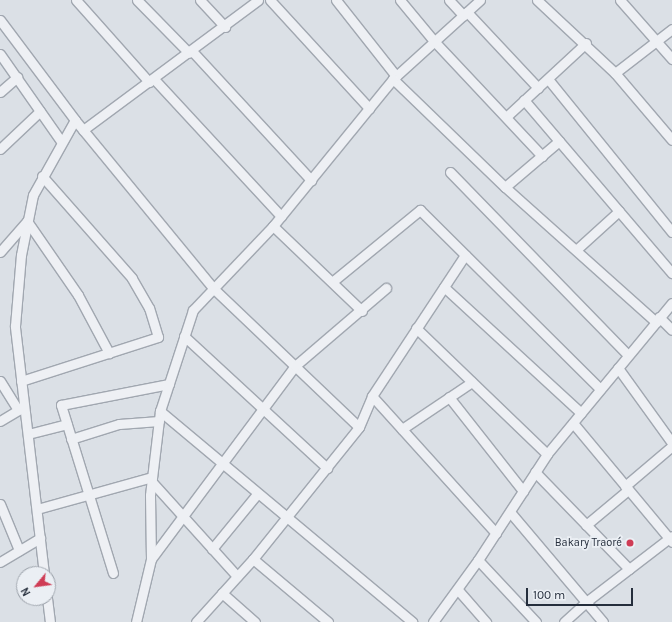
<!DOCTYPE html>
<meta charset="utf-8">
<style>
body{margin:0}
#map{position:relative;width:672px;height:622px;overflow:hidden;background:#dbe0e6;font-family:Karla,sans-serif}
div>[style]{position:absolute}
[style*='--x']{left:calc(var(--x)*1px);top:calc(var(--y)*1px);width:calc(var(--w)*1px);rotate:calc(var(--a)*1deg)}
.roads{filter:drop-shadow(1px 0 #a1a7b0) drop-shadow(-1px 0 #a1a7b0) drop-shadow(0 1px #a1a7b0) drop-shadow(0 -1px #a1a7b0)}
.minor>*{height:9px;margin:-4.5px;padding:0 4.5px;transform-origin:4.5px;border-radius:4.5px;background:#eef0f4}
.dots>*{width:11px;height:11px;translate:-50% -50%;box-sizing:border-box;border:2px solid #ebeff4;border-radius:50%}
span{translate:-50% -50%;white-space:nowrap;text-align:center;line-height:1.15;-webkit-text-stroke:3.5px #ebeff4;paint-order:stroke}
.poi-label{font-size:11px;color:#252e3c}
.right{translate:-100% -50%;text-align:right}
.north{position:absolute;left:16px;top:566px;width:40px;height:40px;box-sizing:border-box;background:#ebeff4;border:1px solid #9ca2aa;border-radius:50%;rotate:241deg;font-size:11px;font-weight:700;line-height:16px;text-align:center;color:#252e3c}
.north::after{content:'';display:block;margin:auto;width:14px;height:18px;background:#cf3c55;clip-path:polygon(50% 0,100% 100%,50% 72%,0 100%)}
.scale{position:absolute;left:526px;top:588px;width:107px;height:18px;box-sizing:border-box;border:2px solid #252e3c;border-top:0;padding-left:5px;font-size:12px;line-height:14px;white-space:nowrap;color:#252e3c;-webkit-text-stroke:3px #ebeff4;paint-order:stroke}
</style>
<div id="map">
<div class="roads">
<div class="minor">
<div style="--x:76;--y:0;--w:110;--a:48.3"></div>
<div style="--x:137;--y:0;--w:74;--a:45.5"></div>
<div style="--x:200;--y:0;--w:37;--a:47"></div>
<div style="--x:270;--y:0;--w:147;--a:47.5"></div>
<div style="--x:336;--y:0;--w:97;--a:51.7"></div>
<div style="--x:400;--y:0;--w:53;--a:50.3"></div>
<div style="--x:434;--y:41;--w:158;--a:46.8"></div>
<div style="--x:449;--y:0;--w:21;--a:47"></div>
<div style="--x:480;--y:0;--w:118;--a:137.8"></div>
<div style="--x:393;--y:79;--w:156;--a:44"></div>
<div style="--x:505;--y:187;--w:203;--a:41.8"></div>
<div style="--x:537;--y:0;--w:107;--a:43.1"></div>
<div style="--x:615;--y:73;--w:88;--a:49.6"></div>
<div style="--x:620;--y:0;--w:79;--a:48.6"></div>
<div style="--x:467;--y:12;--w:104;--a:46.9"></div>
<div style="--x:0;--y:20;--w:125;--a:53.1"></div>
<div style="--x:75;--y:120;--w:219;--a:50.6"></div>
<div style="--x:214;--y:289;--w:200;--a:43.6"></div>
<div style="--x:192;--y:51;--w:176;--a:47.3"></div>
<div style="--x:0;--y:54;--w:106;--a:55"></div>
<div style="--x:615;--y:73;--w:72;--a:-37.7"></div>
<div style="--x:154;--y:79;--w:187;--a:47.2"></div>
<div style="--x:548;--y:79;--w:197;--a:51"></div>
<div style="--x:0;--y:92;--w:23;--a:-41"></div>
<div style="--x:524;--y:100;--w:228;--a:49.5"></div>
<div style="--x:506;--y:117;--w:109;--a:-42.8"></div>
<div style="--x:83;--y:130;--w:218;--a:-36.6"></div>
<div style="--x:0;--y:149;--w:55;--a:-43.5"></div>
<div style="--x:450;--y:172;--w:255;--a:45.8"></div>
<div style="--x:505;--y:187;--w:71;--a:-40.4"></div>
<div style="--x:273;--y:226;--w:123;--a:43.7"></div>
<div style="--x:576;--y:250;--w:58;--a:-42.2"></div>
<div style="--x:0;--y:252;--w:41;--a:-48.9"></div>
<div style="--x:27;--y:221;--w:90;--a:55.4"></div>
<div style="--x:78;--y:295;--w:66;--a:61.9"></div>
<div style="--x:332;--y:282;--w:114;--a:-39.3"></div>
<div style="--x:420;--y:210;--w:254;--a:44.8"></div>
<div style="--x:444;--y:287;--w:186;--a:42.6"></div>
<div style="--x:659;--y:317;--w:18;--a:45"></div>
<div style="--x:416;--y:328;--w:182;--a:43.9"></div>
<div style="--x:184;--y:336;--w:195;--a:42.7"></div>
<div style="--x:618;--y:368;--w:92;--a:54.2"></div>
<div style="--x:0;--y:381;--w:34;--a:58"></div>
<div style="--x:21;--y:381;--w:144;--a:-17.8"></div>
<div style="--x:158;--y:337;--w:30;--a:-107"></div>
<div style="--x:149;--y:308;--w:34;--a:-120"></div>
<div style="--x:132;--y:278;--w:136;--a:-131.4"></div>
<div style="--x:372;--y:396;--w:185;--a:47.9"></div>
<div style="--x:449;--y:397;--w:120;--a:51.8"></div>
<div style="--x:160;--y:411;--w:329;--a:39.9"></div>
<div style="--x:0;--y:421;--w:27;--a:-31"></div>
<div style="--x:573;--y:423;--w:155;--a:50.2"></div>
<div style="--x:402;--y:429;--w:84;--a:-33.9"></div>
<div style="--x:28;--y:434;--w:40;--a:-14.4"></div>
<div style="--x:71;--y:439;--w:50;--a:-17.4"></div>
<div style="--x:119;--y:424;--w:40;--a:-4.3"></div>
<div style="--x:535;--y:472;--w:135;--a:45.9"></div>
<div style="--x:152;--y:482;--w:127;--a:47.9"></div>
<div style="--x:625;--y:486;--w:62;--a:-40.4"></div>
<div style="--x:0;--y:504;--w:50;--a:67.6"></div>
<div style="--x:37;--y:509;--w:119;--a:-15.5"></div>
<div style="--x:510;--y:512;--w:144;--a:49.8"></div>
<div style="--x:586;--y:525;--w:55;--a:-39.8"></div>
<div style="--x:212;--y:549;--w:71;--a:-50.7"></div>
<div style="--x:151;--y:559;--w:241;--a:-53.3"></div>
<div style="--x:295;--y:366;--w:120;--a:-40.6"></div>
<div style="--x:253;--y:559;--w:98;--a:40"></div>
<div style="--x:478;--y:560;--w:85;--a:46.9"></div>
<div style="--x:0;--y:562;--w:47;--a:-31"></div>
<div style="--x:113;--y:573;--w:176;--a:-107.2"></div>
<div style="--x:61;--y:405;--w:110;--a:-11"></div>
<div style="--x:44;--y:574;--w:250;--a:-96.7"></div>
<div style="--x:15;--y:326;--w:71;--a:-85.2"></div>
<div style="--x:21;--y:255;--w:61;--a:-78.7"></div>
<div style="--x:33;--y:195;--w:86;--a:-60.8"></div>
<div style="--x:458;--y:590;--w:43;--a:48.8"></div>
<div style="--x:222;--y:593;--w:44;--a:41.3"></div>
<div style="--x:47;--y:598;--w:24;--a:83"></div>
<div style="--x:136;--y:622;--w:65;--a:-76.6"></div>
<div style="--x:151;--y:559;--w:64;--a:-90.9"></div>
<div style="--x:150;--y:495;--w:85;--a:-83.2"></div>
<div style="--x:160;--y:411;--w:106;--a:-71.9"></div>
<div style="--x:193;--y:310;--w:116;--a:-46.4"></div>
<div style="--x:273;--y:226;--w:190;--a:-50.8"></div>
<div style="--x:196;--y:622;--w:85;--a:-47.9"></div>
<div style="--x:253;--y:559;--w:169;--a:-51.2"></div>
<div style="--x:359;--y:427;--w:34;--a:-67"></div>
<div style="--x:372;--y:396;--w:169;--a:-56.6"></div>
<div style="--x:433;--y:622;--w:77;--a:-54"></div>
<div style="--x:478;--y:560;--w:126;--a:-56.9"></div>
<div style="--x:547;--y:454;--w:196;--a:-50.4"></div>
<div style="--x:564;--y:622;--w:30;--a:-42"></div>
<div style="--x:586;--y:602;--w:108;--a:-37.5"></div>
</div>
</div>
<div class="dots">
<div style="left:630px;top:543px;background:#cf3c55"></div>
</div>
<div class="poi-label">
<span class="right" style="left:622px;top:543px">Bakary Traoré</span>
</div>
<div class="north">N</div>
<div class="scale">100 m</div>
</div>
